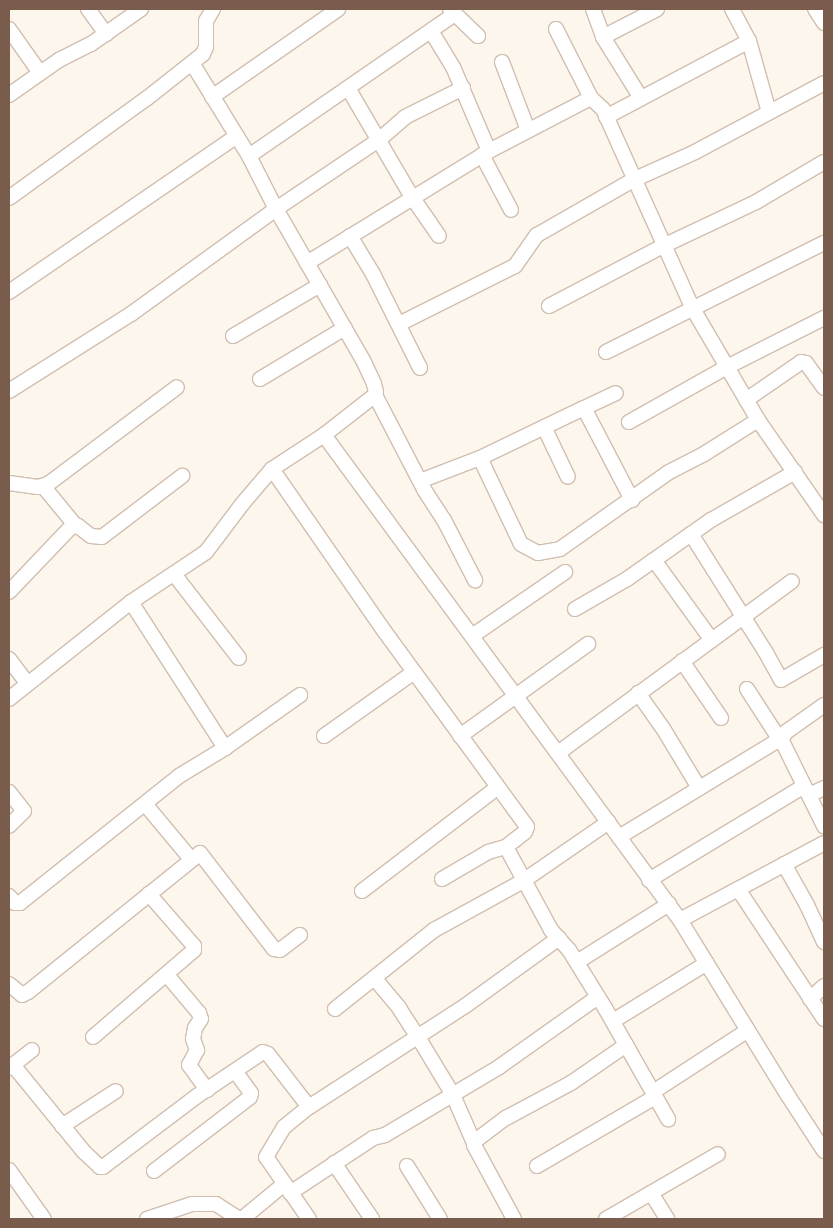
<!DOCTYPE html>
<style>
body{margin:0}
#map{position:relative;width:833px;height:1228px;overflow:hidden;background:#fdf6ec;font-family:"Nunito Sans",sans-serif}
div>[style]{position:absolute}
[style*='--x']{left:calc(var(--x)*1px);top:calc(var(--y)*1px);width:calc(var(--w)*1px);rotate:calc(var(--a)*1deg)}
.roads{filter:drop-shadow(1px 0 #d1beb0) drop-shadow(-1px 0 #d1beb0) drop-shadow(0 1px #d1beb0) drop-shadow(0 -1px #d1beb0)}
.minor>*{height:14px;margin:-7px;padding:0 7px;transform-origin:7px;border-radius:7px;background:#fff}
span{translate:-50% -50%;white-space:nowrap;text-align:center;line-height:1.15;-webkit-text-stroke:5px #fffaf3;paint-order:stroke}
.frame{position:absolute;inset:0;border:10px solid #7a5c4d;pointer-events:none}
</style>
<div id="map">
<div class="roads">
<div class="minor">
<div style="--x:88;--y:9;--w:31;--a:54"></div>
<div style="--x:450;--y:9;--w:39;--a:44"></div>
<div style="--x:593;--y:9;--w:30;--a:70"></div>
<div style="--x:603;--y:37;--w:72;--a:58.1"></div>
<div style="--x:815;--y:9;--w:17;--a:57"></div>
<div style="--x:9;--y:29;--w:54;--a:54.8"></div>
<div style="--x:556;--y:29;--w:77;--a:63.1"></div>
<div style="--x:591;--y:98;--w:16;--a:43"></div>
<div style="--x:603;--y:109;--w:219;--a:65.8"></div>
<div style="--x:693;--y:309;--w:129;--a:59.6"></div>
<div style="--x:758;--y:420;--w:116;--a:55.2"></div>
<div style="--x:431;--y:31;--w:42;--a:58.6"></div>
<div style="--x:453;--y:67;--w:91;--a:66.8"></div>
<div style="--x:603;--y:37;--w:61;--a:-27.4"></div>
<div style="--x:749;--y:41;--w:74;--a:74.3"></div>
<div style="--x:502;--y:62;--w:73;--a:69.1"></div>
<div style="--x:192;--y:63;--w:109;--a:58.5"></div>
<div style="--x:249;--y:156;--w:250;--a:-34.6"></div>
<div style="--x:348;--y:88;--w:126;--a:59.6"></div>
<div style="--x:412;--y:197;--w:47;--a:55.3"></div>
<div style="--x:9;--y:95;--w:61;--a:-35"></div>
<div style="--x:59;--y:60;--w:36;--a:-27"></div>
<div style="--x:91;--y:44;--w:61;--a:-35"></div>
<div style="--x:212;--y:97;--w:154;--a:-34.9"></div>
<div style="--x:606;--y:117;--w:162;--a:-28"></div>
<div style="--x:749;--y:41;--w:36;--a:-118"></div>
<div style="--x:482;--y:155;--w:62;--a:62.2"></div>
<div style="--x:249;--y:156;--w:59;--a:63"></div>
<div style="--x:276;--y:209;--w:125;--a:-33.9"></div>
<div style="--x:380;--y:139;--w:33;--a:-41"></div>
<div style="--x:405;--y:117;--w:65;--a:-26.6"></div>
<div style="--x:9;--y:198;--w:169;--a:-35.9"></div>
<div style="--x:146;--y:99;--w:73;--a:-38.3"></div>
<div style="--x:203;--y:54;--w:8;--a:-67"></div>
<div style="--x:206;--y:47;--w:26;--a:-90"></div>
<div style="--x:206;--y:21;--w:14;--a:-60"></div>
<div style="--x:350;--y:236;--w:44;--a:58.8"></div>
<div style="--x:373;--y:274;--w:105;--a:63.4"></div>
<div style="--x:307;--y:263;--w:214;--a:-31.6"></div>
<div style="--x:489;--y:151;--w:115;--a:-27.5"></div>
<div style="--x:9;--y:292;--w:276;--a:-34.4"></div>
<div style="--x:549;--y:306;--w:129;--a:-27.8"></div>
<div style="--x:663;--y:246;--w:103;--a:-25.3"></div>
<div style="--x:756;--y:202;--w:79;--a:-30.5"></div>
<div style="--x:399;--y:324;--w:130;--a:-26.6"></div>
<div style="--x:515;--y:266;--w:38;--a:-55"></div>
<div style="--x:537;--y:235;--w:111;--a:-29.8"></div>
<div style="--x:633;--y:180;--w:68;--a:-24.3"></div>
<div style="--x:695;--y:152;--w:146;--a:-28.1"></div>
<div style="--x:233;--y:336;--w:101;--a:-30.4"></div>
<div style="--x:606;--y:352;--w:244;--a:-26.6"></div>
<div style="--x:260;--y:379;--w:99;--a:-31"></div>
<div style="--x:9;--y:391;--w:144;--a:-32.3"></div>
<div style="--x:131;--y:314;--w:179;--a:-35.9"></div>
<div style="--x:276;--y:209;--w:174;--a:60.1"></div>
<div style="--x:363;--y:360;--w:26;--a:65"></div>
<div style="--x:374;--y:384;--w:8;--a:76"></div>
<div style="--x:376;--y:392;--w:3;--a:108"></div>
<div style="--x:375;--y:395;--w:108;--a:62.5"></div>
<div style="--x:425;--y:491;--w:35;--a:57"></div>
<div style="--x:444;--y:520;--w:68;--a:62.7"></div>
<div style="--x:746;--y:400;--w:67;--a:-34.6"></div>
<div style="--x:801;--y:362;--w:5;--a:11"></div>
<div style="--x:806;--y:363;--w:31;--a:54"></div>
<div style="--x:584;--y:408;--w:35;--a:-25"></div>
<div style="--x:629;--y:422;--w:112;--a:-29.3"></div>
<div style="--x:727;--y:367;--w:109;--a:-26.8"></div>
<div style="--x:544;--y:427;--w:55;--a:64.4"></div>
<div style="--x:324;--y:435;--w:602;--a:53.72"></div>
<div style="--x:680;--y:920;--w:204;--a:58.4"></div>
<div style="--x:787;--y:1094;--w:68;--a:57"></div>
<div style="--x:480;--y:458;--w:95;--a:64.5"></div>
<div style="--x:521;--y:544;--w:19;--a:28"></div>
<div style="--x:538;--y:553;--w:22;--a:-10"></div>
<div style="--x:560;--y:549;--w:133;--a:-35.2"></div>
<div style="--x:669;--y:472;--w:39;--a:-27"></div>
<div style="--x:704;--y:454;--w:64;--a:-32.2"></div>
<div style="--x:272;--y:469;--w:198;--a:55.3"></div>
<div style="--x:385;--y:632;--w:241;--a:53.9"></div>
<div style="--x:527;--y:827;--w:5;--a:112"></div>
<div style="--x:525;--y:832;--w:24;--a:142"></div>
<div style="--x:506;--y:847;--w:94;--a:61.5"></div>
<div style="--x:551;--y:930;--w:27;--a:48"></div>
<div style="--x:569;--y:950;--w:68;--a:58.2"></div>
<div style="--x:605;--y:1008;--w:128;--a:60.4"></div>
<div style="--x:420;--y:481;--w:64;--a:-21"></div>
<div style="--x:480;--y:458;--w:115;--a:-25.7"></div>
<div style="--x:584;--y:408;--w:104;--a:62.4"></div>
<div style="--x:9;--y:483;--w:29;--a:8"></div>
<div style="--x:38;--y:487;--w:10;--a:-17"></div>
<div style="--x:48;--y:484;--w:161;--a:-36.9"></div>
<div style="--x:43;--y:486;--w:50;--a:50.6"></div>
<div style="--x:691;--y:534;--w:138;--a:57.7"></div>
<div style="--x:765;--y:651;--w:33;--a:61"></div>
<div style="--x:781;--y:680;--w:50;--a:-30.2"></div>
<div style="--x:654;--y:560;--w:97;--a:54.2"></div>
<div style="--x:174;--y:574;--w:106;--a:52.3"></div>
<div style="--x:9;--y:592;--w:90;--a:-46.4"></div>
<div style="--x:71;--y:527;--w:7;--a:-8"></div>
<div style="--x:78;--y:526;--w:16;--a:38"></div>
<div style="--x:91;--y:536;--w:11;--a:5"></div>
<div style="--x:102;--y:537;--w:101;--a:-37.3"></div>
<div style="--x:131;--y:602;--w:174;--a:57.2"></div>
<div style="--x:225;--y:748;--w:92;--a:-35.2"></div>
<div style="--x:575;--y:609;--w:60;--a:-30"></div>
<div style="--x:627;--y:579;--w:103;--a:-35.1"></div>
<div style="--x:711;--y:520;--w:97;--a:-29.7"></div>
<div style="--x:472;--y:636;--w:113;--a:-34.5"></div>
<div style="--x:9;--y:659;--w:30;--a:53"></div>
<div style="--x:682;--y:661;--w:69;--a:55.6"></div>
<div style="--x:747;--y:689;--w:61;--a:57.1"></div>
<div style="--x:780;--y:740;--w:3;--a:162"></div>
<div style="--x:638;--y:693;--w:45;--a:54.9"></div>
<div style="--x:664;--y:730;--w:68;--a:58.9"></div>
<div style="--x:9;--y:699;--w:156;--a:-38.5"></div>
<div style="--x:131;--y:602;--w:90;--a:-33.7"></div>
<div style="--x:206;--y:552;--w:61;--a:-52.9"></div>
<div style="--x:243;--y:503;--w:45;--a:-49.5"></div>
<div style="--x:272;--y:469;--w:62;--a:-33.2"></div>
<div style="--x:324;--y:435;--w:65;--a:-38.1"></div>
<div style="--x:324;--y:736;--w:110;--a:-35.4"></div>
<div style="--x:460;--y:736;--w:158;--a:-35.7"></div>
<div style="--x:780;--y:742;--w:12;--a:-59"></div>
<div style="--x:786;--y:732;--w:47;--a:-35.4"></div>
<div style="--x:558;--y:753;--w:290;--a:-36.3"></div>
<div style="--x:9;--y:792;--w:24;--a:52"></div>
<div style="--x:24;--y:811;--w:21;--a:135"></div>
<div style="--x:809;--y:795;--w:17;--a:-25"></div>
<div style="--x:145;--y:804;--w:72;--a:50.1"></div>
<div style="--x:619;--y:837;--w:185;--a:-31.3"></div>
<div style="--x:777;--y:741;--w:6;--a:18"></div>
<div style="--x:783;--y:743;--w:93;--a:63.7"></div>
<div style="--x:784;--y:864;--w:47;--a:60.7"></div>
<div style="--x:807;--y:905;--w:41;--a:65.3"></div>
<div style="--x:442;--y:879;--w:53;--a:-30.4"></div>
<div style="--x:488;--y:852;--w:19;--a:-16"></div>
<div style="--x:649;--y:880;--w:181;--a:-31.2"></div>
<div style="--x:738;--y:889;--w:156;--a:56.5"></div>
<div style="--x:362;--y:891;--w:171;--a:-37.4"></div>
<div style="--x:9;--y:896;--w:9;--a:49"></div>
<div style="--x:15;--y:903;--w:5;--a:0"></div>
<div style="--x:20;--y:903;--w:203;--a:-38.6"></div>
<div style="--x:179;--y:776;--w:54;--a:-31.3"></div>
<div style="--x:680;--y:920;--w:163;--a:-28.1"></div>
<div style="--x:577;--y:962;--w:109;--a:-32.2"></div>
<div style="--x:167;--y:975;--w:50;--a:49.9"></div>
<div style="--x:199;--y:1013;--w:6;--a:72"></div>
<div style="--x:201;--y:1019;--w:11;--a:124"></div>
<div style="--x:195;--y:1028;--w:11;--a:100"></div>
<div style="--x:193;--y:1039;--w:12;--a:70"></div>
<div style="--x:197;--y:1050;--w:17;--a:118"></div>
<div style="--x:189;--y:1065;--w:31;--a:54"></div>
<div style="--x:375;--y:979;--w:38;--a:50"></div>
<div style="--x:399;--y:1008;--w:35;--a:57"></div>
<div style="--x:418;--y:1037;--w:68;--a:58.9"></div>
<div style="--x:453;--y:1095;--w:52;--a:66.4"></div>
<div style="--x:9;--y:984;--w:17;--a:40"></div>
<div style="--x:22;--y:995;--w:7;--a:-27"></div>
<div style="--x:28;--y:992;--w:221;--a:-38.9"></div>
<div style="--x:200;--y:853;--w:121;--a:52.4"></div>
<div style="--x:274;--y:949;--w:6;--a:9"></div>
<div style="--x:280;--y:950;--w:25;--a:-37"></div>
<div style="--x:810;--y:999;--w:19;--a:-43"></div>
<div style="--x:335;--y:1009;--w:127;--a:-38.6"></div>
<div style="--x:434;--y:930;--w:102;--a:-28.8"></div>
<div style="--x:523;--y:881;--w:104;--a:-34.5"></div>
<div style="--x:613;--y:1021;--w:110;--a:-31.7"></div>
<div style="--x:93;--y:1037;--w:133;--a:-40.7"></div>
<div style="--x:194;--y:950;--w:4;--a:-90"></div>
<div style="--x:194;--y:946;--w:69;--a:-130.9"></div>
<div style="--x:13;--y:1065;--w:112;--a:50.8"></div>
<div style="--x:84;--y:1152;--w:22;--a:43"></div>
<div style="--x:100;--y:1167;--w:3;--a:0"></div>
<div style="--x:103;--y:1167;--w:118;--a:-37.1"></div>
<div style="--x:197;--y:1096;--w:79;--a:-33.7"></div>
<div style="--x:263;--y:1052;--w:5;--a:22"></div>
<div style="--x:268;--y:1054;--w:67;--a:52.3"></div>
<div style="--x:9;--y:1068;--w:29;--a:-38"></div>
<div style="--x:653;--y:1092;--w:113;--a:-33.1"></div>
<div style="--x:62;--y:1126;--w:64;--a:-32.9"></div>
<div style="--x:334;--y:1163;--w:68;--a:55.8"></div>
<div style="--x:407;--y:1166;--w:62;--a:58.1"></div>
<div style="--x:537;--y:1166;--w:137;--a:-30.3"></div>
<div style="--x:9;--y:1170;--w:60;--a:54.5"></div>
<div style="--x:154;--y:1171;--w:121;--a:-37.6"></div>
<div style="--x:250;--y:1097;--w:4;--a:-76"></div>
<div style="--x:251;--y:1093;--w:27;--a:-126"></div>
<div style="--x:290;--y:1193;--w:100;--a:-33.5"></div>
<div style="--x:373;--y:1138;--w:12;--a:-14"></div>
<div style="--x:385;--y:1135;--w:133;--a:-30.8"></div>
<div style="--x:499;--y:1067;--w:121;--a:-35.3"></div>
<div style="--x:651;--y:1193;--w:31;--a:58"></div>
<div style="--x:147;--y:1219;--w:47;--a:-18.4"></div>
<div style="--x:192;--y:1204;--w:24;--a:0"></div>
<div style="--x:216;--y:1204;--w:27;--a:33"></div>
<div style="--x:242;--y:1219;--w:55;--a:-39.8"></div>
<div style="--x:309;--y:1219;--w:75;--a:-124.7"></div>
<div style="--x:266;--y:1157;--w:35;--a:-59"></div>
<div style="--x:284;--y:1127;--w:32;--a:-39"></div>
<div style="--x:309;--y:1107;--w:186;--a:-32.9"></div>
<div style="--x:465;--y:1006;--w:116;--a:-35.9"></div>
<div style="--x:514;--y:1219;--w:84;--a:-118.4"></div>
<div style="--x:474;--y:1145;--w:4;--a:-76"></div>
<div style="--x:475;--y:1141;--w:39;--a:-37"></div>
<div style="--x:506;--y:1118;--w:74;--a:-28.3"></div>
<div style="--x:571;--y:1083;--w:67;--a:-34.6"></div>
<div style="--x:606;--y:1219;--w:129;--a:-30.1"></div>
</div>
</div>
<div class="frame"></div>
</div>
